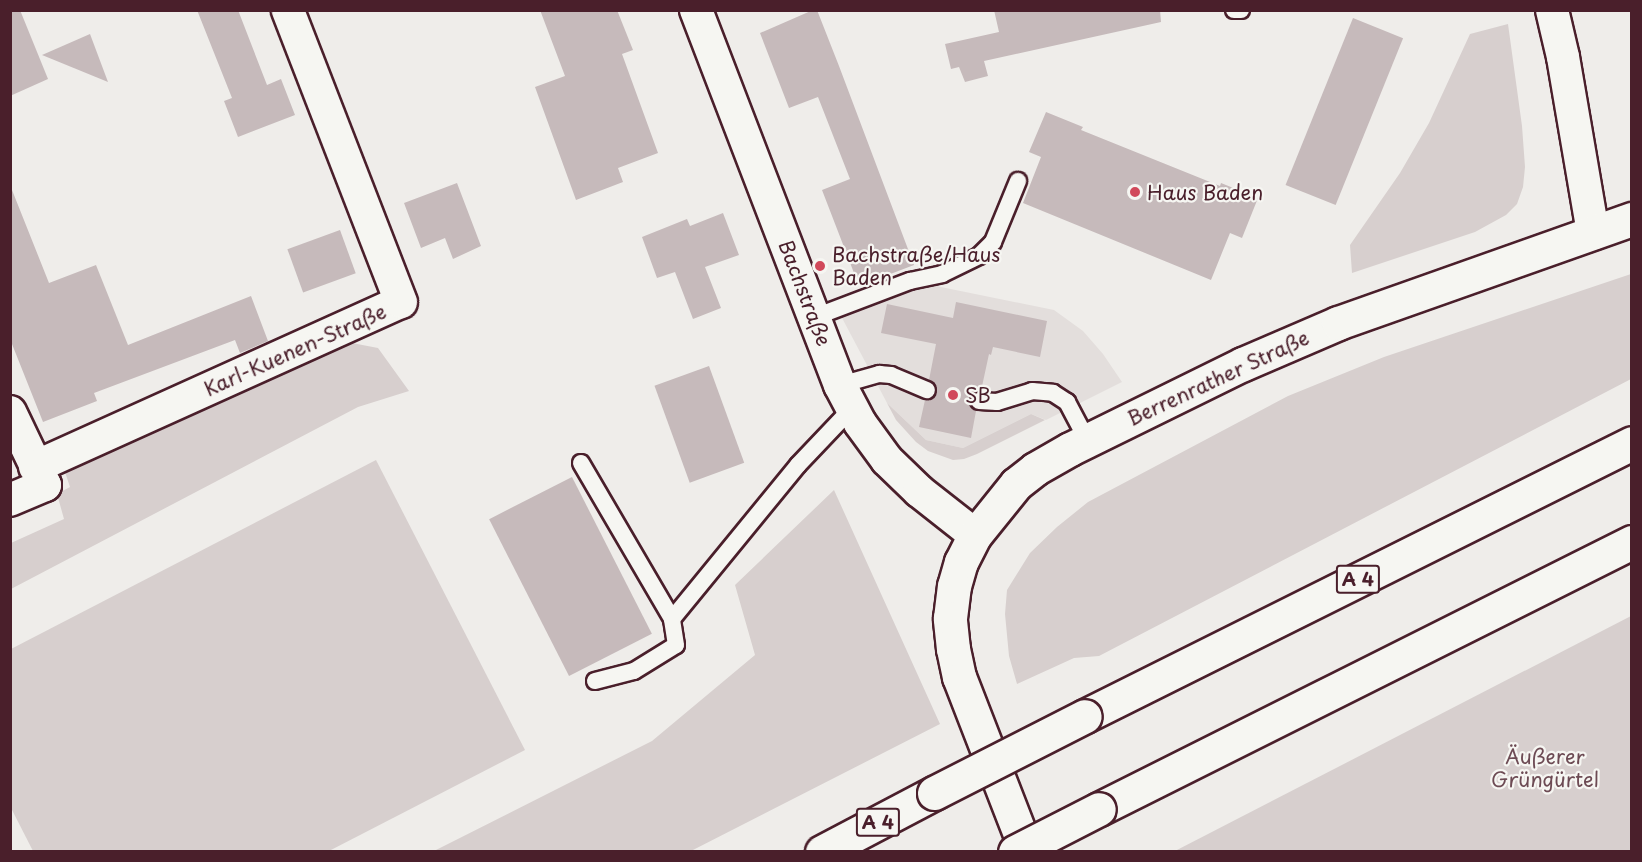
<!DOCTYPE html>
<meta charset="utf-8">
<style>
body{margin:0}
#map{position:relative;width:1642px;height:862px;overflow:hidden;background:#efedea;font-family:"Playpen Sans",sans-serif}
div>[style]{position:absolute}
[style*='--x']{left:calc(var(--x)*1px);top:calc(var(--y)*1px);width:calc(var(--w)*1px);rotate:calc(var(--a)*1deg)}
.built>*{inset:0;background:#e3dedc}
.green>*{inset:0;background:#d7cfce}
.building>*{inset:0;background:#c6babb;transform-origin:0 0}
.roads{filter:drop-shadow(2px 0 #4a1f2b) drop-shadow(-2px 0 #4a1f2b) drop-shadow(0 2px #4a1f2b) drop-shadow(0 -2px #4a1f2b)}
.lane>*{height:16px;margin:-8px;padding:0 8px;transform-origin:8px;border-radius:8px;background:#f6f6f2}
.street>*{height:32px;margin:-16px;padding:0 16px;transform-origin:16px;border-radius:16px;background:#f6f6f2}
.secondary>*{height:33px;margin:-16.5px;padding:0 16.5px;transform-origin:16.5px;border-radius:16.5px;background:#f6f6f2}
.highway>*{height:33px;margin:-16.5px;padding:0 16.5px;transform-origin:16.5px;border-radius:16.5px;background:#f6f6f2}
.bridges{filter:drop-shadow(2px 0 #4a1f2b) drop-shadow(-2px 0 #4a1f2b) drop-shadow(0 2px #4a1f2b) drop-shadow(0 -2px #4a1f2b)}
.highway-bridge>*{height:33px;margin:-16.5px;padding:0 16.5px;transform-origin:16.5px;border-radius:16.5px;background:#f6f6f2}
.dots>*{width:16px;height:16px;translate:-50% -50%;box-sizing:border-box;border:3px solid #f6f6f2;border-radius:50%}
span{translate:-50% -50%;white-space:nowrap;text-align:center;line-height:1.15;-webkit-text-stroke:4.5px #f6f6f2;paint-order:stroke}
.shield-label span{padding:2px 4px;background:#f6f6f2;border:2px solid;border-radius:4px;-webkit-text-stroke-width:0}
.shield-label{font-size:18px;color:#4a1f2b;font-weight:700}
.poi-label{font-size:20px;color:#4a1f2b}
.left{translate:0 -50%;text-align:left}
.street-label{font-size:20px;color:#4a1f2b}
.park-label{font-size:20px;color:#6d4b54}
.frame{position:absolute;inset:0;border:12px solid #4a1f2b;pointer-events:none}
</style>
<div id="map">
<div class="built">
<div style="clip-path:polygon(936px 286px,1054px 310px,1083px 331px,1103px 354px,1122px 382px,1046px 420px,1031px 414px,963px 448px,926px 440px,887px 403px,841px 316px,900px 292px)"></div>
</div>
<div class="green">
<div style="clip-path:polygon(1508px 24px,1522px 126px,1525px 167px,1523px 187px,1517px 204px,1506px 215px,1475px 232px,1352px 273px,1350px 245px,1400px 173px,1429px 123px,1470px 34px)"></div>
<div style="clip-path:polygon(1631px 274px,1631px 379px,1099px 656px,1074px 658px,1017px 684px,1009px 656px,1005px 614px,1007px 590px,1030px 553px,1057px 527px,1088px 502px,1288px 396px,1384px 357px)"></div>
<div style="clip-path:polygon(352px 343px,378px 348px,409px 391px,358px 407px,11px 589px,11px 543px,64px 519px,57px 494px,70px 487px,64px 469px)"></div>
<div style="clip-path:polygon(887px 403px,926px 440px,963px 448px,1031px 414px,1045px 420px,977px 454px,964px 459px,953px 460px,928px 451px,916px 442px,896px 420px)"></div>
<div style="clip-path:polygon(376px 460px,525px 750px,329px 851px,33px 851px,11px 808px,11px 649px)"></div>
<div style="clip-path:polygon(834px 490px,940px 724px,691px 851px,434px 851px,652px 741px,755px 655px,735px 585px)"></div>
<div style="clip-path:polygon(1631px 616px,1631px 851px,1175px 851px)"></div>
</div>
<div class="building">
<div style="clip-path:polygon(10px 10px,20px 10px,48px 79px,10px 96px)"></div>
<div style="clip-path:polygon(197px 10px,238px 10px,267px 85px,281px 79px,295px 115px,238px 137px,224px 101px,232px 98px)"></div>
<div style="clip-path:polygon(540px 10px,617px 10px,633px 50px,622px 54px,658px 153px,618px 168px,623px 182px,576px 200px,535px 87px,565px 76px)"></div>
<div style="clip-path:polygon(813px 10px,817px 10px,839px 66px,914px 265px,859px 286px,822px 190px,850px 179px,818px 97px,789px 108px,760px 33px)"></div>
<div style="clip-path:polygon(994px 10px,1160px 10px,1161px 22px,984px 61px,988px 76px,965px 82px,959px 67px,951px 69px,945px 44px,999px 32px)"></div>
<div style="left:1353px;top:18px;width:54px;height:180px;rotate:22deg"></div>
<div style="clip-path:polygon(90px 34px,108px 82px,42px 55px)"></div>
<div style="clip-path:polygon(1046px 112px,1083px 127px,1081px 130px,1220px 186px,1221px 183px,1258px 198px,1242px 238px,1230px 233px,1211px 280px,1023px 203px,1041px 157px,1029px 152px)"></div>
<div style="clip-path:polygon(457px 183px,481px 246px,453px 259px,445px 238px,421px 248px,404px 203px)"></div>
<div style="clip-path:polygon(12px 190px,49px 283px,96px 265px,128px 345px,251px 296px,268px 341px,240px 353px,235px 340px,94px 393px,97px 401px,43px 422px,10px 339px)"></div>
<div style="clip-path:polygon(723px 213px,739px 255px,705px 267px,721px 308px,693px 319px,675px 272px,657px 278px,642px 237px,687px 219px,690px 226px)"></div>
<div style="left:340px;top:230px;width:46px;height:56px;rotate:70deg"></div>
<div style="clip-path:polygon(956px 302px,1047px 321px,1040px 357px,993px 347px,991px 355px,989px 354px,981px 391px,974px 392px,969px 400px,970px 406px,976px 411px,971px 438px,919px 427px,925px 400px,933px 399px,937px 393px,936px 384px,929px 380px,936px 344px,881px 333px,887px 304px,953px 318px)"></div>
<div style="left:709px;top:366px;width:103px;height:58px;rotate:70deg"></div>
<div style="left:572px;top:477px;width:176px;height:93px;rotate:63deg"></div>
</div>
<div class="roads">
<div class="lane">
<div style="--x:1234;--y:10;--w:7;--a:0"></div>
<div style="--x:815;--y:317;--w:102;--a:-20.8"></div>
<div style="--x:910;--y:281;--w:33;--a:-12"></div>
<div style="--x:942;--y:274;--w:41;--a:-25.9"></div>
<div style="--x:979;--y:256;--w:20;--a:-45"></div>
<div style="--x:993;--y:242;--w:66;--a:-67.7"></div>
<div style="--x:840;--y:385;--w:41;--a:-15.8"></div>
<div style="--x:879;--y:374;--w:12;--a:5"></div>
<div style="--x:891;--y:375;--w:39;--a:23"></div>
<div style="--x:979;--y:401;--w:18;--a:3"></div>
<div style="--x:997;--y:402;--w:37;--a:-17"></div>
<div style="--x:1032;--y:391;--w:21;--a:5"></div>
<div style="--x:1053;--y:393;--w:17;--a:33"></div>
<div style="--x:1067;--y:402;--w:43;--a:62.2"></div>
<div style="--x:581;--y:463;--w:181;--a:59.7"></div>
<div style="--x:672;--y:619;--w:199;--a:-50.7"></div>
<div style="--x:798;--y:465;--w:79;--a:-46.5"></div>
<div style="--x:595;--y:681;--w:40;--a:-14.4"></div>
<div style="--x:634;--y:671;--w:49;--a:-31.8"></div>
<div style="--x:676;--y:645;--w:26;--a:-99"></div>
</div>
<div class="street">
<div style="--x:696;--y:10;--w:402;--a:69"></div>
<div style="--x:840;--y:385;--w:43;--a:62.2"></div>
<div style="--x:860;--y:423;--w:46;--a:53.9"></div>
<div style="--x:887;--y:460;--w:45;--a:44.1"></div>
<div style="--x:919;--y:491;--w:71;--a:38.2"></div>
<div style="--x:1552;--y:10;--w:48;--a:76.8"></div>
<div style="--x:1563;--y:57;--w:179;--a:80.3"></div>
<div style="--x:10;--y:412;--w:81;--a:64.4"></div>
<div style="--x:45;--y:485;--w:38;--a:157"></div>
<div style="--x:35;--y:467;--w:401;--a:-24.3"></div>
<div style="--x:401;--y:302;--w:313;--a:-111.2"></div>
</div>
<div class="secondary">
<div style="--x:1027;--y:852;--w:188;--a:-111.2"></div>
<div style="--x:959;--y:677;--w:29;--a:-102"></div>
<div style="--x:953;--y:649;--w:31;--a:-96"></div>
<div style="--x:950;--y:618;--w:32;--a:-83"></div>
<div style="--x:954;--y:586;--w:25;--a:-74"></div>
<div style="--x:961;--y:562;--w:30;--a:-63"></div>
<div style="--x:975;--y:535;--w:65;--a:-51.2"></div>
<div style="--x:1016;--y:484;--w:24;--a:-38"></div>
<div style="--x:1035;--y:469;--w:40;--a:-29.7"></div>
<div style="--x:1070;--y:449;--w:193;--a:-26.2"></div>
<div style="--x:1243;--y:364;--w:103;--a:-23.3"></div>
<div style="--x:1338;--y:323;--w:312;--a:-19.5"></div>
</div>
<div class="highway">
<div style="--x:1085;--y:716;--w:611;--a:-26.52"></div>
<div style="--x:1099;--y:809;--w:596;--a:-26.61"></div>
<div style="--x:822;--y:852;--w:127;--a:-27.8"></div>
</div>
</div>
<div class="bridges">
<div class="highway-bridge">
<div style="--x:934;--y:793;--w:169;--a:-27"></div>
<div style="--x:1015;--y:852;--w:94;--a:-27.1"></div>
</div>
</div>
<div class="dots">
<div style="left:1135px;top:192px;background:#d1495b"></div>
<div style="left:820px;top:266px;background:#d1495b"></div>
<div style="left:953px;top:395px;background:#d1495b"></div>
</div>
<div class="shield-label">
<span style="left:1358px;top:579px">A 4</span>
<span style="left:878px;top:822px">A 4</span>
</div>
<div class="poi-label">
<span class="left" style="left:1147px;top:192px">Haus Baden</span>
<span class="left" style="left:832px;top:266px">Bachstraße/Haus<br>Baden</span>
<span class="left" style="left:965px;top:395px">SB</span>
</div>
<div class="street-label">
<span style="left:805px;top:293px;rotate:69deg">Bachstraße</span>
<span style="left:295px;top:350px;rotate:-24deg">Karl-Kuenen-Straße</span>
<span style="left:1218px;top:378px;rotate:-25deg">Berrenrather Straße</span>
</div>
<div class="park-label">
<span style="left:1545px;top:768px">Äußerer<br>Grüngürtel</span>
</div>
<div class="frame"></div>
</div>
